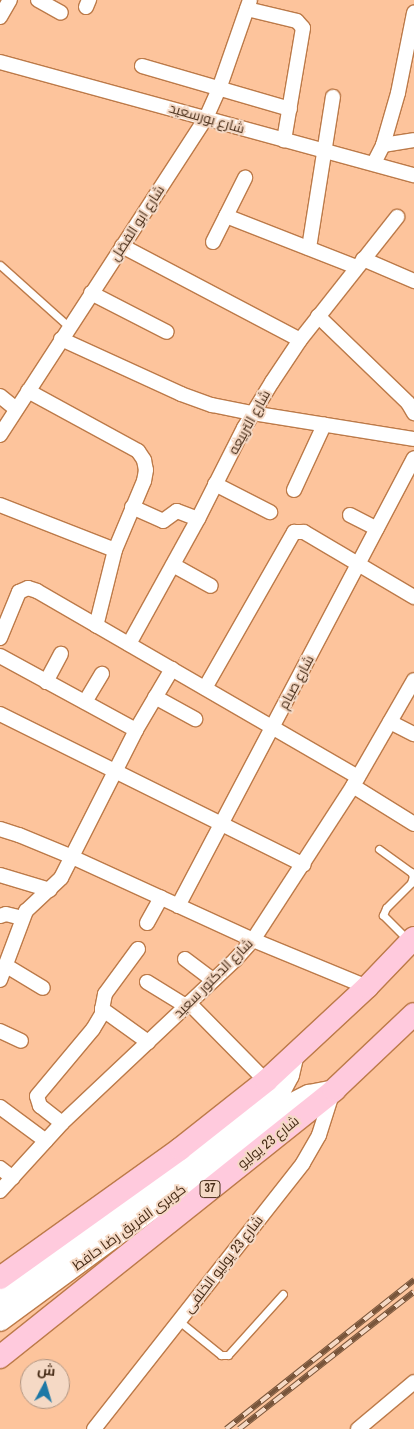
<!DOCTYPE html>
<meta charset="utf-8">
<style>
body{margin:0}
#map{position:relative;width:414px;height:1429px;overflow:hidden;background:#fdc49c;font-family:"Archivo Narrow",Cairo,sans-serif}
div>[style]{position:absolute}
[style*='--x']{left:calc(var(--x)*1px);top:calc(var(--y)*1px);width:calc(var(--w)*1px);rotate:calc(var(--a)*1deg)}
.roads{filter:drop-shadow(1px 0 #bc7a49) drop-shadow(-1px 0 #bc7a49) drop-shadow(0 1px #bc7a49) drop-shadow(0 -1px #bc7a49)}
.service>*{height:7px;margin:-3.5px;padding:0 3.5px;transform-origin:3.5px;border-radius:3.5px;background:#fff}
.minor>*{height:14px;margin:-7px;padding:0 7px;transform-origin:7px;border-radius:7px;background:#fff}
.secondary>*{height:20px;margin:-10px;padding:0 10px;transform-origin:10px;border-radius:10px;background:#fff}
.primary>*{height:22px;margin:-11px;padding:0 11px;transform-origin:11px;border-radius:11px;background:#ffcadd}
.rail>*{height:5.5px;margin-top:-2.75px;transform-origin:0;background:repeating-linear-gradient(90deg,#f5d9c5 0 11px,#78553b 0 22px);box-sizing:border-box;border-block:1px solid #78553b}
span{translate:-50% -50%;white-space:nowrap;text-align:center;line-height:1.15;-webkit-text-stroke:4px #f5d9c5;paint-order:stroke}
.shield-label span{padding:1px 4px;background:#f5d9c5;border:1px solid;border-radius:4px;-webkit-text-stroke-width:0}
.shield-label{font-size:12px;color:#482d18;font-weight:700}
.street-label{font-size:14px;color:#482d18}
.north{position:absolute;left:20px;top:1359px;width:50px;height:50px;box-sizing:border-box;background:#f5d9c5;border:1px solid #b09480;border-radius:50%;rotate:6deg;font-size:14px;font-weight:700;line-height:20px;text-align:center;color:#482d18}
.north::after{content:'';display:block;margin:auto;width:18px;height:22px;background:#1d78a6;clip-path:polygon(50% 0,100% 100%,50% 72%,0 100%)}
</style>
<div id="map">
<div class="roads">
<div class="service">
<div style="--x:0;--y:265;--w:93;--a:41.9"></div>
<div style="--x:379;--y:849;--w:39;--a:36"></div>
<div style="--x:411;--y:872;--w:4;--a:63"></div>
<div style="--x:413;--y:876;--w:7;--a:106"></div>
<div style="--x:411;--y:883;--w:35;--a:135"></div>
<div style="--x:386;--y:908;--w:8;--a:113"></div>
<div style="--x:383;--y:915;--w:35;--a:45"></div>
<div style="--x:179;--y:1321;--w:54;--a:39"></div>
<div style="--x:221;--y:1355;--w:7;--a:0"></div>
<div style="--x:228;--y:1355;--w:82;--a:-48"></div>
</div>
<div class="minor">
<div style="--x:38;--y:0;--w:26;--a:29"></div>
<div style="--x:86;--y:7;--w:8;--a:-67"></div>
<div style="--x:247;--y:9;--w:51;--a:13.5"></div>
<div style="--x:297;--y:21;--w:9;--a:49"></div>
<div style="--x:303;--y:28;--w:114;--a:99.6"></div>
<div style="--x:0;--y:17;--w:20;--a:-60"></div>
<div style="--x:0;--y:62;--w:429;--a:15.3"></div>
<div style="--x:142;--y:66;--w:154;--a:16.2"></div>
<div style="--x:383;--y:145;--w:31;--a:-9"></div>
<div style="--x:374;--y:163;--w:20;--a:-63"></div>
<div style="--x:383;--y:145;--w:54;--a:-73.9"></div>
<div style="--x:398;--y:93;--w:82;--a:-78.7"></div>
<div style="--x:226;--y:216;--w:140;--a:21.4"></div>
<div style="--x:213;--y:242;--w:72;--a:-63.4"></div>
<div style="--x:122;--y:246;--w:201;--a:27.8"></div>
<div style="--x:309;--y:248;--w:153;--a:-81"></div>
<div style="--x:363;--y:259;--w:56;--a:23.3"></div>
<div style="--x:91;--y:293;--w:85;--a:27.2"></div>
<div style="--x:318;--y:316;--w:125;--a:44"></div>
<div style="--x:408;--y:403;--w:12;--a:59"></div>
<div style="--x:61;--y:339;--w:132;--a:24.6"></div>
<div style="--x:181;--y:394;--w:33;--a:20"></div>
<div style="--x:212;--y:405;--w:41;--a:11.3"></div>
<div style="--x:252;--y:413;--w:164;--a:9.1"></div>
<div style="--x:28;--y:391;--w:125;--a:28.6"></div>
<div style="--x:138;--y:451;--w:11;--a:56"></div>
<div style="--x:144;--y:460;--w:10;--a:79"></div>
<div style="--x:146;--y:470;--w:11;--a:100"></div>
<div style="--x:144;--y:481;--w:75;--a:112.8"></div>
<div style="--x:115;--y:550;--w:78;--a:104"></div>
<div style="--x:0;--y:396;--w:21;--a:39"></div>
<div style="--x:0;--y:435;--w:378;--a:-57"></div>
<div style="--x:206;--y:118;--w:32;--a:-66"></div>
<div style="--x:219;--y:89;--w:94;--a:-70.8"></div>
<div style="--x:215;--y:484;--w:62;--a:27"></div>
<div style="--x:294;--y:490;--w:72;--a:-65.2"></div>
<div style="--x:0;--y:505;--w:123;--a:21.4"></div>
<div style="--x:132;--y:507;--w:34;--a:24"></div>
<div style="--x:163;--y:521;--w:17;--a:-36"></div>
<div style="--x:177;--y:511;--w:22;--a:21"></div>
<div style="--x:350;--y:515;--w:30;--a:27"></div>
<div style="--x:173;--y:565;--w:43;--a:28.9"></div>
<div style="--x:0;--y:638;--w:50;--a:-67.6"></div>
<div style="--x:19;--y:592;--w:10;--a:-24"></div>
<div style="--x:28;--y:588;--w:9;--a:18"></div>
<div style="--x:37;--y:591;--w:371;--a:30.1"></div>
<div style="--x:129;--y:644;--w:143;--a:-61.1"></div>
<div style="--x:198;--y:519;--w:102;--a:-63.2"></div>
<div style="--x:244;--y:428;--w:54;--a:-58.7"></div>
<div style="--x:272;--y:382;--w:50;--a:-56.3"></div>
<div style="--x:300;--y:340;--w:157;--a:-51.7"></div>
<div style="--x:0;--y:656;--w:155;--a:28.6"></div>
<div style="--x:46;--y:682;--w:32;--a:-62"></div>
<div style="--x:205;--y:688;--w:180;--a:-60.3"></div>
<div style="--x:294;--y:532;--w:10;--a:0"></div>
<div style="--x:304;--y:532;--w:128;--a:30.6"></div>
<div style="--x:155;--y:697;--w:46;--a:28.8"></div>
<div style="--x:85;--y:702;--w:33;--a:-59"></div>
<div style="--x:0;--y:714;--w:339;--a:26.4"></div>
<div style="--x:390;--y:722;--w:27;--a:27"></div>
<div style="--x:353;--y:786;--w:72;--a:31.9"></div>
<div style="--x:0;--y:829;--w:20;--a:18"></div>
<div style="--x:19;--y:835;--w:57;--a:22.5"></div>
<div style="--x:72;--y:857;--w:199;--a:24.6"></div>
<div style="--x:253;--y:940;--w:123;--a:22.4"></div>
<div style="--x:0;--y:875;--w:52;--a:16.7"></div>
<div style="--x:178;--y:906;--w:506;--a:-62.22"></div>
<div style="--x:0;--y:916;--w:6;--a:-18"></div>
<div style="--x:6;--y:914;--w:16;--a:14"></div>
<div style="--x:147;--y:923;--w:29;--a:-61"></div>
<div style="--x:138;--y:949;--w:56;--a:126.3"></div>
<div style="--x:105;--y:994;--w:15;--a:101"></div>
<div style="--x:102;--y:1009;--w:57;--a:35.7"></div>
<div style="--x:185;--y:959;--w:35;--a:37"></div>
<div style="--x:5;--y:965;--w:44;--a:31.2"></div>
<div style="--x:0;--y:980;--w:74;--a:-69.4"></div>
<div style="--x:26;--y:911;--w:48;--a:-43.3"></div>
<div style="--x:61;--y:878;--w:166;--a:-63.1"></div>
<div style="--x:136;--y:730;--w:71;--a:-59.5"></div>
<div style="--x:147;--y:982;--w:46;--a:31.6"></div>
<div style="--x:189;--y:1003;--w:110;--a:45.4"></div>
<div style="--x:0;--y:1031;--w:23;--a:25"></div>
<div style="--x:0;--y:1107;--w:57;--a:36.5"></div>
<div style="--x:62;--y:1123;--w:28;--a:-142"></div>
<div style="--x:40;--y:1106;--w:10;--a:-107"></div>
<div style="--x:37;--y:1096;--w:87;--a:-50.1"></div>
<div style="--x:93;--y:1029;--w:17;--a:-59"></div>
<div style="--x:102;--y:1014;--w:5;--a:-90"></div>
<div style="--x:0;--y:1168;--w:16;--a:38"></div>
<div style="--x:0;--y:1191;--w:92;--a:-47.6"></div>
<div style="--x:62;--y:1123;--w:238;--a:-43.3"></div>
<div style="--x:235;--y:960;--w:27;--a:-48"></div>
<div style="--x:253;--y:940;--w:184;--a:-57"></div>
<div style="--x:353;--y:786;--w:122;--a:-60.1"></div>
<div style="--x:94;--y:1429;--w:338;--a:-51.8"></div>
<div style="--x:303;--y:1163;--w:32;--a:-60"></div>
<div style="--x:319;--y:1135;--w:46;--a:-72.3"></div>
<div style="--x:358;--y:1429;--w:73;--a:-40"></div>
</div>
<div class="secondary">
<div style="--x:0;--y:1300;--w:263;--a:-36.7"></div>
<div style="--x:211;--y:1143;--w:70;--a:-35.1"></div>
<div style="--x:268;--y:1103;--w:18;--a:-45"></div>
<div style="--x:281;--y:1090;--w:17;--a:-62"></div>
<div style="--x:289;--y:1075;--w:18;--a:-77"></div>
<div style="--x:0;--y:1321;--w:257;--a:-36.3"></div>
<div style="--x:207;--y:1169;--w:100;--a:-38.5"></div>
<div style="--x:285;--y:1107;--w:27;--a:-27"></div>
<div style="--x:309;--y:1095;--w:25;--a:-11"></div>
</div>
<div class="primary">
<div style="--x:0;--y:1278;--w:221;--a:-35.6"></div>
<div style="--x:180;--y:1149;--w:110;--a:-38.3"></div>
<div style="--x:266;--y:1081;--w:138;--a:-42.9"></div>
<div style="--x:367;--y:987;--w:68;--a:-46.2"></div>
<div style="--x:0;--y:1357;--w:428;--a:-38.6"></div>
<div style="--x:334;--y:1090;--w:110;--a:-43.5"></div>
</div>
</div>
<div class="rail">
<div style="--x:226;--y:1429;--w:240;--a:-38.4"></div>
<div style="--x:239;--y:1429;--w:222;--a:-38.1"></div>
</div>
<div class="shield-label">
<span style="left:210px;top:1189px">37</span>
</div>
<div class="street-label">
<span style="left:207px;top:118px;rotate:16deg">شارع بورسعيد</span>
<span style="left:137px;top:223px;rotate:-57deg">شارع ابو الفضل</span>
<span style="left:249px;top:422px;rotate:-61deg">شارع التربيعه</span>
<span style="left:296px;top:682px;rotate:-62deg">شارع صيام</span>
<span style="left:213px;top:978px;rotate:-45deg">شارع الدكتور سعيد</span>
<span style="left:268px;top:1142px;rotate:-39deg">شارع 23 يوليو</span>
<span style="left:129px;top:1227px;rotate:-36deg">كوبرى الفريق رضا حافظ</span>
<span style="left:223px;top:1264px;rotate:-52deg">شارع 23 يوليو الخلفى</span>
</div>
<div class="north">ش</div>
</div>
